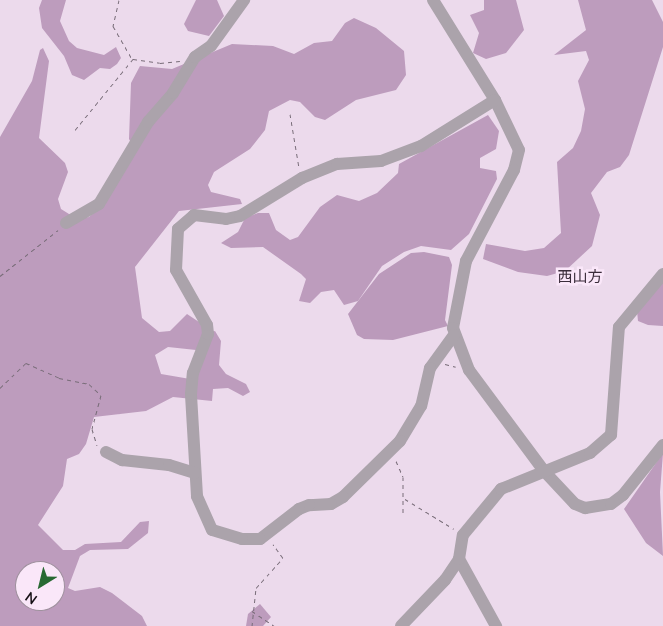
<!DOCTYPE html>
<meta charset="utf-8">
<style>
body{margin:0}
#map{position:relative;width:663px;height:626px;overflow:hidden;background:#ecdaec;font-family:"Nunito Sans","Noto Sans JP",sans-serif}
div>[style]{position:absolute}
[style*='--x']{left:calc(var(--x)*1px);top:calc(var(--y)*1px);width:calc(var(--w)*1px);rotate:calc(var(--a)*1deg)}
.forest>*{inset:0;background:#bd9cbd}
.water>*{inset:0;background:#bb9abb}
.path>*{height:1px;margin-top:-0.5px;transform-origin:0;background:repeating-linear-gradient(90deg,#786c78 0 4px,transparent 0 8px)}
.minor>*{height:12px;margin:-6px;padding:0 6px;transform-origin:6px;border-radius:6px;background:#aba3ab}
span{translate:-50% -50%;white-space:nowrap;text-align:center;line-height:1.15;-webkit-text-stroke:5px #fae7f9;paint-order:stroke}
.neighbourhood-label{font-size:15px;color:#3a2c3a}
.north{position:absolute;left:15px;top:561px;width:50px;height:50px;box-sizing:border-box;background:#fae7f9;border:1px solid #9f919e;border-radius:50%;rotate:216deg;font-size:14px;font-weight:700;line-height:20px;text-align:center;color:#161016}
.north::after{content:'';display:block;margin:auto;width:18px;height:22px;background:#286933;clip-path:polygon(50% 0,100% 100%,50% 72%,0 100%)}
</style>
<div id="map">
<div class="forest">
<div style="clip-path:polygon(42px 0,66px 0,60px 21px,69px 41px,77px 48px,104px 55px,116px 47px,121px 58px,117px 64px,110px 69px,100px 68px,84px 80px,72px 75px,64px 56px,42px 28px,39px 8px)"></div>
<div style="clip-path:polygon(196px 0,217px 0,224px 16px,209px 36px,188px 31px,184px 24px)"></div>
<div style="clip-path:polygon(484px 0,516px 0,524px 30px,506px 53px,486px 59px,473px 53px,479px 33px,470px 15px,484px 10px)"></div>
<div style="clip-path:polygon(578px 0,652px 0,663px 22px,663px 47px,629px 155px,620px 167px,607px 172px,591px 193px,600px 215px,592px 246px,565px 271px,547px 276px,518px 272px,483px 259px,486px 244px,525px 251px,544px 248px,561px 233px,557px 162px,573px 148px,581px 131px,585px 109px,578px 81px,589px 60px,586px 51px,554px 55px,586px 30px)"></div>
<div style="clip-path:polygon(evenodd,354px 18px,376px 28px,404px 51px,406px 75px,396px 90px,356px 100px,325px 120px,315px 117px,300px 102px,290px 100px,269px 111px,265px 130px,250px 149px,214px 172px,208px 185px,211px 192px,240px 199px,242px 204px,179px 211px,135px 267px,142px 318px,159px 332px,170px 331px,187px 314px,199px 322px,205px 333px,196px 350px,168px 347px,155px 355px,161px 374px,196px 380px,211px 332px,215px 331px,221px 341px,219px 365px,226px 374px,246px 384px,250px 392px,243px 396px,228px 388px,213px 389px,212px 401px,173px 397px,146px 411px,94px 417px,86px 444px,79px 454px,67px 459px,63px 486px,38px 525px,63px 550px,75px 550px,85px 544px,121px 542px,140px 522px,149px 521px,148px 533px,128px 549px,90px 550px,80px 556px,68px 588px,75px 591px,100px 587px,112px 593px,142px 616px,147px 626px,0 626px,0 137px,32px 81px,40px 50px,43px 48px,49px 61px,39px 138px,65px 163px,68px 172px,58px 199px,61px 209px,77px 219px,89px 217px,102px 206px,135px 150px,129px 139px,131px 83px,140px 66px,172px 69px,232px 44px,273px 46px,294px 54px,314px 43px,332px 41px,345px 23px,354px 18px,25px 571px,55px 571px,55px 601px,25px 601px,25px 571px)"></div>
<div style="clip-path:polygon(488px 115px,499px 131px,496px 149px,480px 158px,480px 168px,496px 171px,497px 179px,469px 234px,451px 250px,421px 246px,404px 252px,382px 266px,358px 301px,344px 305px,334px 290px,321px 292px,310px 303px,299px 301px,306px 279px,301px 274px,263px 247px,231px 248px,221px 243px,238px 232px,245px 218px,258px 213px,269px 213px,276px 230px,290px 240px,298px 237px,320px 207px,337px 195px,359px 201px,377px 193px,398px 173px,399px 164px)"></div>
<div style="clip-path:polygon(663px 282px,663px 326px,648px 325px,638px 321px,637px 311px)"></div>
<div style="clip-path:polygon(663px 453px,660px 492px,663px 556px,646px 543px,624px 509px)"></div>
<div style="clip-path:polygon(260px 604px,271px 617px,263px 626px,246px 626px,248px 614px)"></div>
</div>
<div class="water">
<div style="clip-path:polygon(424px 252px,449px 257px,452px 265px,445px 320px,448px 326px,393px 340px,364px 339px,357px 335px,348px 314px,379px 274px,411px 253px)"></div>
</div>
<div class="path">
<div style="--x:119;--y:0;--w:27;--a:103"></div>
<div style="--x:113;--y:26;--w:38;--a:60"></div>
<div style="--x:290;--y:114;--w:55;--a:80.5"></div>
<div style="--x:75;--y:130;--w:92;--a:-50.8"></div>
<div style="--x:133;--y:59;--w:27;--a:8"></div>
<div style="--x:160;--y:63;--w:20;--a:-6"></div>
<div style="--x:0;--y:276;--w:74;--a:-38.4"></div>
<div style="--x:445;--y:364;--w:11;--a:15"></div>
<div style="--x:0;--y:388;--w:36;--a:-44"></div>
<div style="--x:26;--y:363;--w:36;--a:24"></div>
<div style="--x:59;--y:378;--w:31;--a:11"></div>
<div style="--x:89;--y:384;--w:16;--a:43"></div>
<div style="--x:101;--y:395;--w:35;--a:105"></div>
<div style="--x:92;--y:429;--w:17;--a:73"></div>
<div style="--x:396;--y:461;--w:17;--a:66"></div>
<div style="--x:403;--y:477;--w:39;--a:90"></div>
<div style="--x:405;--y:499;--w:57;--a:31.5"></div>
<div style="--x:252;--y:611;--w:27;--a:34"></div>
<div style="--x:252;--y:626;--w:38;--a:-84"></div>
<div style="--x:256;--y:588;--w:40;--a:-48"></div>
<div style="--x:283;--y:558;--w:17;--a:-126"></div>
</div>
<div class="minor">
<div style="--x:433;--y:0;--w:118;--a:58.2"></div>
<div style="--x:495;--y:100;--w:55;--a:64.4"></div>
<div style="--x:519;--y:150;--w:21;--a:104"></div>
<div style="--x:514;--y:170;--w:103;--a:117.8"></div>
<div style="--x:466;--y:261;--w:68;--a:101"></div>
<div style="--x:453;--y:328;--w:45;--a:69.1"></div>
<div style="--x:469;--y:370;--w:126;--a:53.4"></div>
<div style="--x:544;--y:471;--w:45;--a:46.8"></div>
<div style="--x:575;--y:504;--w:11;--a:22"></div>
<div style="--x:585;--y:508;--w:26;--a:-9"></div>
<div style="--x:611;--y:504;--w:15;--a:-37"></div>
<div style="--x:623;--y:495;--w:64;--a:-51.3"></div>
<div style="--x:66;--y:223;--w:38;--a:-30"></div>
<div style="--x:99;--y:204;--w:96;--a:-59.1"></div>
<div style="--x:148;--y:122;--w:38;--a:-49"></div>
<div style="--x:173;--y:93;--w:42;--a:-58.6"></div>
<div style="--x:195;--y:57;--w:19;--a:-35"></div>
<div style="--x:211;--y:46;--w:57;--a:-54.3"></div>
<div style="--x:454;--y:335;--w:41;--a:126"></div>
<div style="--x:430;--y:368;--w:39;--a:103"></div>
<div style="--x:421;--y:406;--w:41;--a:121"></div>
<div style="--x:400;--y:441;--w:80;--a:135.5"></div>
<div style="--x:343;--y:497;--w:14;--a:150"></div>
<div style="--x:331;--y:504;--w:22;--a:177"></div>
<div style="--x:309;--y:505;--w:11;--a:158"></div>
<div style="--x:299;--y:509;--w:49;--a:142.4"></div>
<div style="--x:260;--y:539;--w:18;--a:180"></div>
<div style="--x:242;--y:539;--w:31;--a:-163"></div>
<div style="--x:212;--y:530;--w:37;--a:-114"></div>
<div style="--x:197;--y:496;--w:102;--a:-93.4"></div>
<div style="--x:191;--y:394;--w:21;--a:-85"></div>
<div style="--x:193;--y:373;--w:42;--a:-69"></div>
<div style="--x:208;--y:334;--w:9;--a:-96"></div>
<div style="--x:207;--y:325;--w:63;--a:-119.4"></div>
<div style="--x:176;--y:270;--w:41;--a:-87.2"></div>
<div style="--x:178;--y:229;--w:21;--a:-41"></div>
<div style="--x:194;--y:215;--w:32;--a:7"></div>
<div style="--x:226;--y:219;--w:14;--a:-12"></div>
<div style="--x:240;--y:216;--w:73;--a:-31.5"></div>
<div style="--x:302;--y:178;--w:38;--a:-22"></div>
<div style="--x:337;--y:164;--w:44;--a:-3.9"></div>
<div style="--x:381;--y:161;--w:43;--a:-20.6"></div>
<div style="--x:421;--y:146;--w:87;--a:-31.9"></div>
<div style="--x:106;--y:452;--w:18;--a:27"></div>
<div style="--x:122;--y:460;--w:47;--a:6.1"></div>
<div style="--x:169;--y:465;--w:27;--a:17"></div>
<div style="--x:459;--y:559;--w:77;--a:61.1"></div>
<div style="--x:401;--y:626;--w:64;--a:-46.3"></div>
<div style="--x:445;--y:580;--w:25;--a:-56"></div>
<div style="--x:459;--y:559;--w:24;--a:-81"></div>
<div style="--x:463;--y:535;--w:60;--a:-50.4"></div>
<div style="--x:501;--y:489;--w:96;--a:-22"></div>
<div style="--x:590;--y:453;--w:28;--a:-41"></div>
<div style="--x:611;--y:435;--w:108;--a:-85.8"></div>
<div style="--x:619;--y:327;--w:69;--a:-50.3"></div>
</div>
<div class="neighbourhood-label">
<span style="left:580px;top:278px">西山方</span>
</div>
<div class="north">N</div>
</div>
